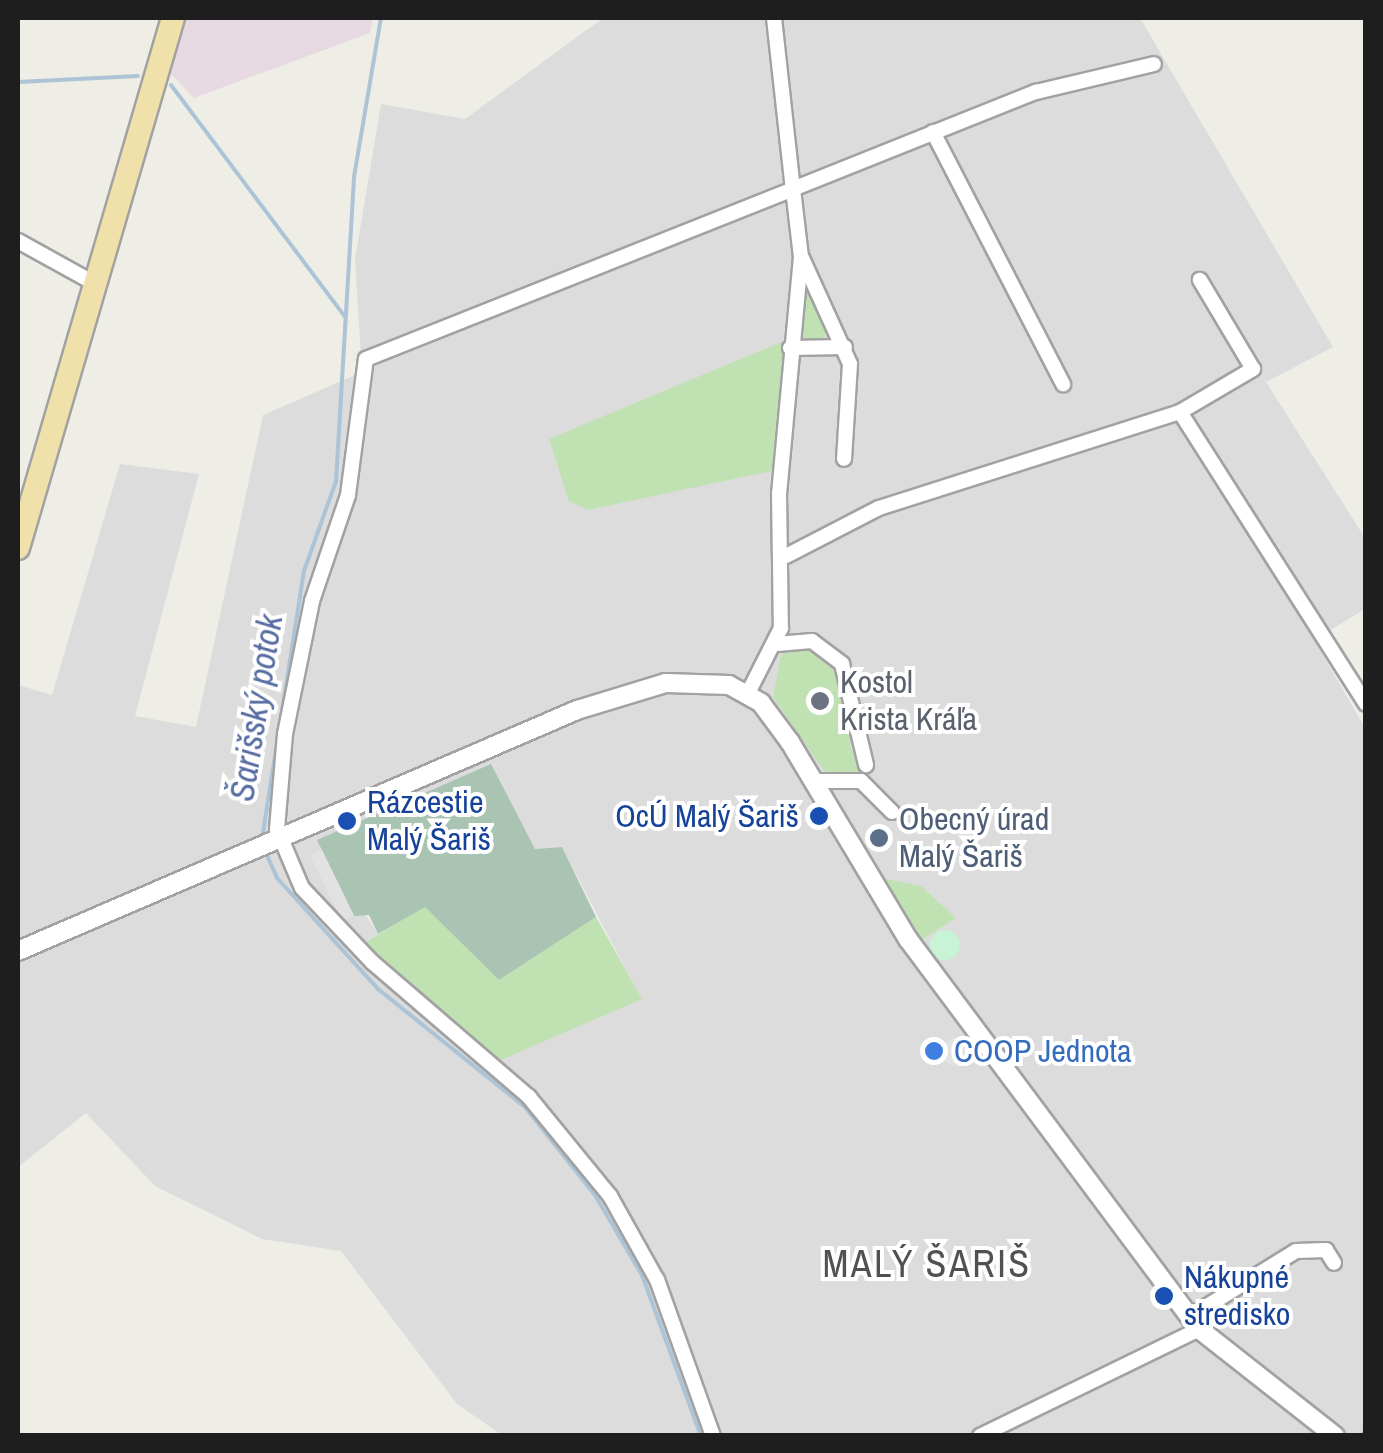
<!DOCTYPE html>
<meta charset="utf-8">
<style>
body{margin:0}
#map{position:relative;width:1383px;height:1453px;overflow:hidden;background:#eeede6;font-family:"Archivo Narrow",sans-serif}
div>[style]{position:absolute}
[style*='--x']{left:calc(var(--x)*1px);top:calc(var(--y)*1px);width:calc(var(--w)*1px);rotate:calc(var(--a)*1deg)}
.residential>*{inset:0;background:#dcdcdc}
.industrial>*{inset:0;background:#e6d9e1}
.grass>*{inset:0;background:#c0e2b2}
.cemetery>*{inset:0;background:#aac4b3}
.park>*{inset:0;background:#c8f3d4}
.round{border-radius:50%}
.parking>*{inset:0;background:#e2e2e2;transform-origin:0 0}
.stream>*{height:4px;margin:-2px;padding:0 2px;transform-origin:2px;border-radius:2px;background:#acc4d6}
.roads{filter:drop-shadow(2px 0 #a2a2a2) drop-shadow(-2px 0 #a2a2a2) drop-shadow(0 2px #a2a2a2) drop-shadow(0 -2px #a2a2a2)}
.minor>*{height:14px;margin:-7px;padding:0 7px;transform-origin:7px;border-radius:7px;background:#fff}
.tertiary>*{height:18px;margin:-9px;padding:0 9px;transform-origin:9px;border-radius:9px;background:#fff}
.primary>*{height:22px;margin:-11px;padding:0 11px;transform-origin:11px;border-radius:11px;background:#f0e0a9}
.dots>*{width:28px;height:28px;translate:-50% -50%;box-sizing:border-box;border:5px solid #fff;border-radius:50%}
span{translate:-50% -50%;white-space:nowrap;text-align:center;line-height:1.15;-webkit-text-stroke:8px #fff;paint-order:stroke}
.worship-label{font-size:32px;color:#5b616d}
.left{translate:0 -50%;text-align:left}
.transit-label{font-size:32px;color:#164399}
.right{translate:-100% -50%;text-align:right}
.service-label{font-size:32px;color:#4e5e75}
.shop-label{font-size:32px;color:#366cbe}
.water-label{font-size:35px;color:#576da2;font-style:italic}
.quarter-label{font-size:38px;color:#515151;letter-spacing:2.5px}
.frame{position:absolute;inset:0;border:20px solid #1e1e1e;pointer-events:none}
</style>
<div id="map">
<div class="residential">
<div style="clip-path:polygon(evenodd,603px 18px,1140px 18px,1333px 347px,1266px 382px,1365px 538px,1365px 609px,1314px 640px,1365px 728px,1365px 1435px,502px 1435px,457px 1404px,341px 1251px,262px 1239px,155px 1186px,86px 1113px,18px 1167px,18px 685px,52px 695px,120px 464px,199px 474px,135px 716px,196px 727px,263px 415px,362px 372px,355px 259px,381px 104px,465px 119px,603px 18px,390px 807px,535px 849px,562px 847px,641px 999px,362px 944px,378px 934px,318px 840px,393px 814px,390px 807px)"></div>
</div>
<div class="industrial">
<div style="clip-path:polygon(187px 18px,373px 18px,370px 33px,194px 98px,170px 73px)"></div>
</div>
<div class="grass">
<div style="clip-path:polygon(808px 287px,830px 326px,822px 341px,799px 338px,797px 312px)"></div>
<div style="clip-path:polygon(784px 341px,781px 469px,588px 510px,569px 501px,549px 439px)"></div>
<div style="clip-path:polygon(812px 647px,844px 680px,851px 748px,871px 782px,824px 771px,773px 697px,781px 654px)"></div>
<div style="clip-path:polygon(885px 879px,921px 886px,956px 918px,921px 940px)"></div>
<div style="clip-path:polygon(425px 906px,499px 980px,596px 917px,642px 999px,494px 1063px,361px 945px)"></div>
</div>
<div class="cemetery">
<div style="clip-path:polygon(491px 764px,535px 849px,562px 847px,596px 917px,499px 980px,425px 907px,378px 934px,369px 915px,354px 916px,317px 840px)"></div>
</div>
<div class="park">
<div class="round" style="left:930px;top:930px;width:30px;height:30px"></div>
</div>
<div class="parking">
<div style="left:322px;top:850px;width:73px;height:13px;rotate:64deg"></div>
<div class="round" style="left:943px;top:1037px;width:30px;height:30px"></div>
</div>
<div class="stream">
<div style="--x:18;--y:82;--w:120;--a:-2.9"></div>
<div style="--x:171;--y:85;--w:290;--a:53.1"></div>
<div style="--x:262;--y:839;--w:271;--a:-81.1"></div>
<div style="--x:304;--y:571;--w:96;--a:-70.4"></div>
<div style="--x:336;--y:481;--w:305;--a:-86.6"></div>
<div style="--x:354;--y:177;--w:161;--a:-80.4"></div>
<div style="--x:266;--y:853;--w:27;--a:66"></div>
<div style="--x:277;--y:878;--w:150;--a:47.7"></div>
<div style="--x:378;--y:989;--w:189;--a:38.8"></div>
<div style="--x:525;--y:1107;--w:112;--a:51.5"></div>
<div style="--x:595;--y:1195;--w:93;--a:59.6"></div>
<div style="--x:642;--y:1275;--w:171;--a:69.9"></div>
<div style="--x:1360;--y:1436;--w:8;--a:-40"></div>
</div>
<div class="roads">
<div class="minor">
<div style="--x:774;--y:18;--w:172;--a:83.7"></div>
<div style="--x:793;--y:189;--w:262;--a:-21.8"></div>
<div style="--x:1036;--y:92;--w:121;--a:-13.3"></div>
<div style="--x:933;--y:132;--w:284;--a:62.7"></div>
<div style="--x:18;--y:241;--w:87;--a:28.9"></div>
<div style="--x:802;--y:258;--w:116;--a:65.6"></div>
<div style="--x:850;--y:364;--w:95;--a:93.6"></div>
<div style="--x:790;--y:348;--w:55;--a:-1"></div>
<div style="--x:1180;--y:412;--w:346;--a:57.5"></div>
<div style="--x:786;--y:556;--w:105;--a:-27.3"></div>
<div style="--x:879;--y:508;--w:316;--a:-17.7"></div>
<div style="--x:1180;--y:412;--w:85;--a:-30.5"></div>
<div style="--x:1253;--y:369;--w:104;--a:-120.8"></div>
<div style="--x:777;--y:644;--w:35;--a:-5"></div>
<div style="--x:812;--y:641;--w:38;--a:37"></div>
<div style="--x:842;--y:664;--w:104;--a:76.6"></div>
<div style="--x:813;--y:781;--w:48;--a:0"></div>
<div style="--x:861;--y:781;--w:44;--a:45"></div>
<div style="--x:1191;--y:1316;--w:123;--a:-31.8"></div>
<div style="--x:1296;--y:1251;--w:30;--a:-2"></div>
<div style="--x:1326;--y:1250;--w:15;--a:58"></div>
<div style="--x:713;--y:1436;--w:166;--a:-109.7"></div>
<div style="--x:657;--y:1280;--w:96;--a:-119.2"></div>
<div style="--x:610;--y:1196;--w:128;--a:-129.3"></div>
<div style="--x:529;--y:1097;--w:206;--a:-139.3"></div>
<div style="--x:373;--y:963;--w:103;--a:-133.4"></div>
<div style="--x:302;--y:888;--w:64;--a:-113"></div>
<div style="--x:277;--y:829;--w:95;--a:-85.2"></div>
<div style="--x:285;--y:734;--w:136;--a:-78.5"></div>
<div style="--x:312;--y:601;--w:112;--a:-71.2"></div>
<div style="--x:348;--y:495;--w:137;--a:-82.5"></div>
<div style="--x:366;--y:359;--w:460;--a:-21.7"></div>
<div style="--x:793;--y:189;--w:68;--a:83.3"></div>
<div style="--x:801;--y:257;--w:237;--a:95.3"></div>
<div style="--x:779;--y:493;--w:135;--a:89.2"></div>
<div style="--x:781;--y:628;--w:73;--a:116.9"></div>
<div style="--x:980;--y:1436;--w:244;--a:-26"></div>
</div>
<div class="tertiary">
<div style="--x:18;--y:951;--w:609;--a:-23.32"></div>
<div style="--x:577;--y:710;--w:93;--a:-16.9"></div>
<div style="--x:666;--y:683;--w:63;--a:1.8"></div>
<div style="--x:729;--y:685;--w:37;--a:29"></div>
<div style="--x:761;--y:703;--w:49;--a:53.4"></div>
<div style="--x:790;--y:742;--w:230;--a:59.1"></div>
<div style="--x:908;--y:939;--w:487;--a:53.3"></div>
<div style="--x:1199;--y:1329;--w:173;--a:38.2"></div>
</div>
<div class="primary">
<div style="--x:18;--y:548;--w:552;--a:-73.7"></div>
</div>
</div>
<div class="dots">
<div style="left:820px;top:701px;background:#6b7280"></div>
<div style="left:819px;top:816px;background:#1a4fb4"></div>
<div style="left:347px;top:821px;background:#1a4fb4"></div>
<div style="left:879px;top:838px;background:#5c6f8a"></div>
<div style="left:934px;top:1051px;background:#3f7fe0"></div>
<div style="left:1164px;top:1296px;background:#1a4fb4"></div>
</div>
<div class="worship-label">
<span class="left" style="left:840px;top:701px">Kostol<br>Krista Kráľa</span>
</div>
<div class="transit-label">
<span class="left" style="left:367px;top:821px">Rázcestie<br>Malý Šariš</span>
<span class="right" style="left:799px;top:816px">OcÚ Malý Šariš</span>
<span class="left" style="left:1184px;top:1296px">Nákupné<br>stredisko</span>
</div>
<div class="service-label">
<span class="left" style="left:899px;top:838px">Obecný úrad<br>Malý Šariš</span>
</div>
<div class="shop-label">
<span class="left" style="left:954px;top:1051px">COOP Jednota</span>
</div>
<div class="water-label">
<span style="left:256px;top:708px;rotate:-81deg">Šarišský potok</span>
</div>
<div class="quarter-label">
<span style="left:927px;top:1264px">MALÝ ŠARIŠ</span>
</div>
<div class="frame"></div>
</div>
